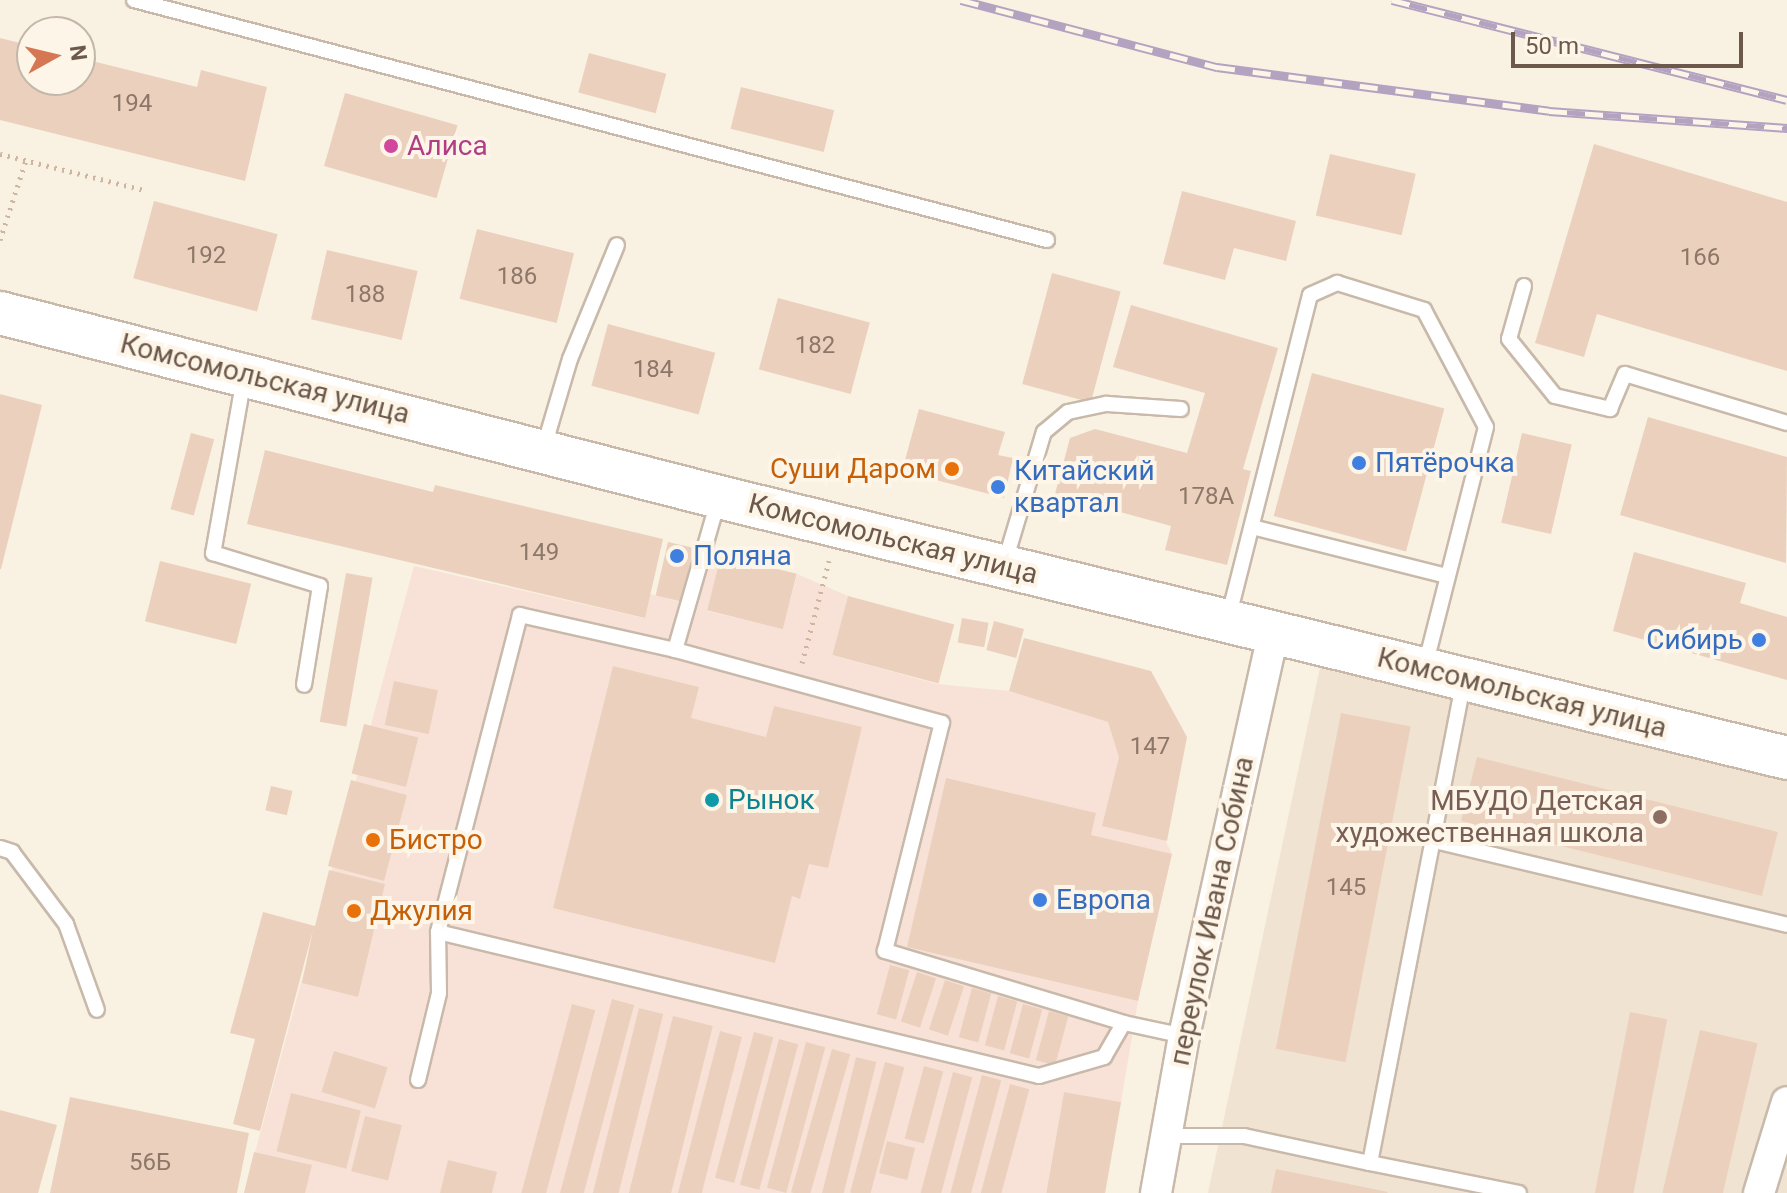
<!DOCTYPE html>
<meta charset="utf-8">
<style>
body{margin:0}
#map{position:relative;width:1787px;height:1193px;overflow:hidden;background:#f9f1e2;font-family:Roboto,sans-serif}
div>[style]{position:absolute}
[style*='--x']{left:calc(var(--x)*1px);top:calc(var(--y)*1px);width:calc(var(--w)*1px);rotate:calc(var(--a)*1deg)}
.residential>*{inset:0;background:#f0e3d1}
.commercial>*{inset:0;background:#f8e2d7}
.building>*{inset:0;background:#ebd1bd;transform-origin:0 0}
.path>*{height:5px;margin-top:-2.5px;transform-origin:0;background:repeating-linear-gradient(90deg,#cfb5a0 0 2px,transparent 0 8px)}
.roads{filter:drop-shadow(2px 0 #c8b9aa) drop-shadow(-2px 0 #c8b9aa) drop-shadow(0 2px #c8b9aa) drop-shadow(0 -2px #c8b9aa)}
.service>*{height:14px;margin:-7px;padding:0 7px;transform-origin:7px;border-radius:7px;background:#fff}
.minor>*{height:30px;margin:-15px;padding:0 15px;transform-origin:15px;border-radius:15px;background:#fff}
.secondary>*{height:42px;margin:-21px;padding:0 21px;transform-origin:21px;border-radius:21px;background:#fff}
.rail>*{height:9px;margin-top:-4.5px;transform-origin:0;background:repeating-linear-gradient(90deg,#fdf5e7 0 18px,#b4a3c0 0 36px);box-sizing:border-box;border-block:2px solid #b4a3c0}
.dots>*{width:22px;height:22px;translate:-50% -50%;box-sizing:border-box;border:4px solid #fdf5e7;border-radius:50%}
span{translate:-50% -50%;white-space:nowrap;text-align:center;line-height:1.15;-webkit-text-stroke:8px #fdf5e7;paint-order:stroke}
.number-label{font-size:24px;color:#8c7768}
.number-label span{-webkit-text-stroke-width:0}
.hotel-label{font-size:28px;color:#b23c85}
.left{translate:0 -50%;text-align:left}
.street-label{font-size:28px;color:#6d594b}
.shop-label{font-size:28px;color:#366cbe}
.right{translate:-100% -50%;text-align:right}
.food-label{font-size:28px;color:#c56008}
.culture-label{font-size:28px;color:#0d838f}
.education-label{font-size:28px;color:#785e54}
.north{position:absolute;left:16px;top:16px;width:80px;height:80px;box-sizing:border-box;background:#fdf5e7;border:2px solid #c3b7a9;border-radius:50%;rotate:82deg;font-size:22px;font-weight:700;line-height:32px;text-align:center;color:#6d594b}
.north::after{content:'';display:block;margin:auto;width:28px;height:36px;background:#d67754;clip-path:polygon(50% 0,100% 100%,50% 72%,0 100%)}
.scale{position:absolute;left:1511px;top:32px;width:232px;height:36px;box-sizing:border-box;border:4px solid #6d594b;border-top:0;padding-left:10px;font-size:24px;line-height:28px;white-space:nowrap;color:#6d594b;-webkit-text-stroke:6px #fdf5e7;paint-order:stroke}
</style>
<div id="map">
<div class="residential">
<div style="clip-path:polygon(1320px 668px,1787px 780px,1787px 1193px,1208px 1193px)"></div>
</div>
<div class="commercial">
<div style="clip-path:polygon(693px 548px,721px 555px,708px 611px,783px 629px,797px 574px,848px 596px,832px 655px,937px 684px,1009px 691px,1108px 722px,1172px 854px,1138px 1001px,1121px 1102px,1064px 1092px,1046px 1193px,244px 1193px,414px 566px,644px 618px,650px 594px,680px 602px)"></div>
</div>
<div class="building">
<div style="clip-path:polygon(0 38px,32px 46px,32px 80px,80px 80px,80px 58px,197px 87px,201px 70px,267px 87px,245px 181px,0 120px)"></div>
<div style="left:589px;top:53px;width:80px;height:41px;rotate:15deg"></div>
<div style="left:741px;top:87px;width:96px;height:43px;rotate:14deg"></div>
<div style="left:345px;top:93px;width:117px;height:76px;rotate:16deg"></div>
<div style="clip-path:polygon(1594px 144px,1787px 202px,1787px 371px,1597px 314px,1584px 357px,1535px 343px)"></div>
<div style="left:1330px;top:154px;width:88px;height:63px;rotate:13deg"></div>
<div style="clip-path:polygon(1182px 191px,1296px 221px,1286px 261px,1234px 248px,1225px 280px,1163px 264px)"></div>
<div style="left:154px;top:201px;width:128px;height:80px;rotate:15deg"></div>
<div style="left:477px;top:229px;width:100px;height:72px;rotate:14deg"></div>
<div style="left:327px;top:250px;width:93px;height:71px;rotate:13deg"></div>
<div style="left:1052px;top:273px;width:71px;height:115px;rotate:15deg"></div>
<div style="left:778px;top:298px;width:95px;height:74px;rotate:15deg"></div>
<div style="clip-path:polygon(1131px 305px,1278px 348px,1243px 469px,1251px 471px,1227px 565px,1165px 550px,1171px 526px,1055px 494px,1070px 438px,1095px 429px,1187px 453px,1205px 393px,1113px 367px)"></div>
<div style="left:608px;top:324px;width:111px;height:64px;rotate:15deg"></div>
<div style="left:1312px;top:373px;width:137px;height:148px;rotate:15deg"></div>
<div style="clip-path:polygon(0 394px,42px 405px,1px 569px,0 569px)"></div>
<div style="clip-path:polygon(919px 409px,1005px 432px,998px 455px,1013px 458px,1004px 498px,902px 471px)"></div>
<div style="clip-path:polygon(1648px 417px,1787px 457px,1786px 563px,1620px 515px)"></div>
<div style="left:191px;top:433px;width:24px;height:79px;rotate:15deg"></div>
<div style="left:1522px;top:433px;width:51px;height:92px;rotate:13deg"></div>
<div style="clip-path:polygon(265px 450px,433px 492px,435px 485px,663px 539px,645px 618px,247px 524px)"></div>
<div style="left:668px;top:542px;width:26px;height:55px;rotate:13deg"></div>
<div style="clip-path:polygon(1634px 552px,1746px 583px,1740px 603px,1787px 617px,1787px 680px,1613px 631px)"></div>
<div style="left:721px;top:555px;width:78px;height:57px;rotate:14deg"></div>
<div style="left:160px;top:561px;width:94px;height:62px;rotate:14deg"></div>
<div style="left:346px;top:573px;width:27px;height:151px;rotate:10deg"></div>
<div style="left:848px;top:596px;width:110px;height:61px;rotate:15deg"></div>
<div style="left:962px;top:618px;width:27px;height:25px;rotate:10deg"></div>
<div style="left:994px;top:621px;width:31px;height:30px;rotate:15deg"></div>
<div style="clip-path:polygon(1024px 638px,1151px 671px,1187px 737px,1167px 841px,1102px 826px,1119px 757px,1108px 722px,1009px 691px)"></div>
<div style="clip-path:polygon(613px 666px,699px 687px,691px 718px,766px 737px,774px 706px,862px 727px,828px 868px,809px 864px,800px 899px,792px 896px,775px 963px,553px 908px)"></div>
<div style="left:394px;top:681px;width:45px;height:45px;rotate:12deg"></div>
<div style="left:1341px;top:713px;width:71px;height:342px;rotate:11deg"></div>
<div style="left:364px;top:724px;width:56px;height:51px;rotate:14deg"></div>
<div style="left:1477px;top:757px;width:310px;height:66px;rotate:14deg"></div>
<div style="clip-path:polygon(946px 778px,1096px 813px,1091px 835px,1172px 854px,1138px 1001px,907px 947px)"></div>
<div style="left:351px;top:780px;width:58px;height:89px;rotate:15deg"></div>
<div style="left:271px;top:786px;width:22px;height:25px;rotate:13deg"></div>
<div style="clip-path:polygon(329px 870px,385px 884px,358px 997px,302px 983px,313px 930px,260px 1131px,233px 1124px,255px 1039px,230px 1033px,263px 912px,315px 926px)"></div>
<div style="left:890px;top:965px;width:20px;height:51px;rotate:15deg"></div>
<div style="left:917px;top:972px;width:20px;height:52px;rotate:18deg"></div>
<div style="left:945px;top:980px;width:20px;height:52px;rotate:18deg"></div>
<div style="left:972px;top:988px;width:20px;height:51px;rotate:15deg"></div>
<div style="left:998px;top:996px;width:20px;height:51px;rotate:15deg"></div>
<div style="left:612px;top:999px;width:23px;height:201px;rotate:15deg"></div>
<div style="left:572px;top:1004px;width:24px;height:196px;rotate:15deg"></div>
<div style="left:1023px;top:1004px;width:20px;height:51px;rotate:15deg"></div>
<div style="left:639px;top:1008px;width:25px;height:191px;rotate:14deg"></div>
<div style="left:1049px;top:1011px;width:20px;height:51px;rotate:15deg"></div>
<div style="left:1630px;top:1012px;width:38px;height:185px;rotate:11deg"></div>
<div style="left:673px;top:1016px;width:41px;height:183px;rotate:14deg"></div>
<div style="left:1700px;top:1030px;width:59px;height:167px;rotate:13deg"></div>
<div style="clip-path:polygon(720px 1031px,742px 1037px,703px 1188px,702px 1193px,678px 1193px)"></div>
<div style="left:754px;top:1032px;width:20px;height:151px;rotate:15deg"></div>
<div style="left:779px;top:1039px;width:20px;height:151px;rotate:15deg"></div>
<div style="left:806px;top:1042px;width:20px;height:151px;rotate:15deg"></div>
<div style="left:832px;top:1049px;width:19px;height:149px;rotate:16deg"></div>
<div style="left:334px;top:1051px;width:56px;height:43px;rotate:17deg"></div>
<div style="left:856px;top:1057px;width:21px;height:141px;rotate:14deg"></div>
<div style="left:885px;top:1062px;width:20px;height:135px;rotate:15deg"></div>
<div style="left:924px;top:1066px;width:20px;height:75px;rotate:15deg"></div>
<div style="left:953px;top:1072px;width:20px;height:125px;rotate:15deg"></div>
<div style="left:982px;top:1075px;width:20px;height:122px;rotate:15deg"></div>
<div style="left:1010px;top:1084px;width:20px;height:113px;rotate:15deg"></div>
<div style="left:1064px;top:1092px;width:58px;height:103px;rotate:10deg"></div>
<div style="left:291px;top:1093px;width:72px;height:60px;rotate:14deg"></div>
<div style="clip-path:polygon(70px 1097px,249px 1133px,237px 1193px,50px 1193px)"></div>
<div style="clip-path:polygon(0 1110px,57px 1125px,38px 1193px,0 1193px)"></div>
<div style="left:365px;top:1116px;width:38px;height:57px;rotate:14deg"></div>
<div style="left:887px;top:1141px;width:29px;height:33px;rotate:14deg"></div>
<div style="clip-path:polygon(254px 1152px,312px 1165px,305px 1193px,244px 1193px)"></div>
<div style="clip-path:polygon(448px 1160px,497px 1172px,492px 1193px,440px 1193px)"></div>
<div style="clip-path:polygon(1276px 1169px,1388px 1192px,1387px 1193px,1271px 1193px)"></div>
</div>
<div class="path">
<div style="--x:0;--y:154;--w:148;--a:14"></div>
<div style="--x:0;--y:240;--w:84;--a:-72"></div>
<div style="--x:802;--y:663;--w:106;--a:-75.2"></div>
</div>
<div class="roads">
<div class="service">
<div style="--x:134;--y:0;--w:944;--a:14.73"></div>
<div style="--x:1524;--y:286;--w:55;--a:105.8"></div>
<div style="--x:1509;--y:339;--w:73;--a:51.1"></div>
<div style="--x:1555;--y:396;--w:57;--a:13.3"></div>
<div style="--x:1610;--y:409;--w:38;--a:-67"></div>
<div style="--x:1625;--y:374;--w:169;--a:16.8"></div>
<div style="--x:244;--y:378;--w:178;--a:100"></div>
<div style="--x:213;--y:553;--w:112;--a:17.1"></div>
<div style="--x:320;--y:586;--w:100;--a:99.2"></div>
<div style="--x:543;--y:450;--w:95;--a:-73.5"></div>
<div style="--x:570;--y:359;--w:123;--a:-67.6"></div>
<div style="--x:1252;--y:527;--w:201;--a:14.1"></div>
<div style="--x:1004;--y:565;--w:139;--a:-73.3"></div>
<div style="--x:1044;--y:432;--w:31;--a:-40"></div>
<div style="--x:1068;--y:412;--w:40;--a:-12"></div>
<div style="--x:1107;--y:404;--w:74;--a:3.9"></div>
<div style="--x:1228;--y:619;--w:334;--a:-75.8"></div>
<div style="--x:1310;--y:295;--w:30;--a:-24"></div>
<div style="--x:1337;--y:283;--w:91;--a:17.2"></div>
<div style="--x:1424;--y:310;--w:132;--a:62.1"></div>
<div style="--x:1486;--y:427;--w:248;--a:104.3"></div>
<div style="--x:675;--y:650;--w:155;--a:-73.9"></div>
<div style="--x:1431;--y:840;--w:366;--a:13.4"></div>
<div style="--x:0;--y:848;--w:13;--a:18"></div>
<div style="--x:12;--y:852;--w:90;--a:53.1"></div>
<div style="--x:66;--y:924;--w:91;--a:70.2"></div>
<div style="--x:1124;--y:1023;--w:250;--a:-163.2"></div>
<div style="--x:885;--y:951;--w:235;--a:-76"></div>
<div style="--x:942;--y:723;--w:277;--a:-164.7"></div>
<div style="--x:675;--y:650;--w:159;--a:-167.3"></div>
<div style="--x:520;--y:615;--w:327;--a:104.5"></div>
<div style="--x:438;--y:932;--w:618;--a:13.47"></div>
<div style="--x:1039;--y:1076;--w:68;--a:-16.3"></div>
<div style="--x:1104;--y:1057;--w:39;--a:-60"></div>
<div style="--x:1124;--y:1023;--w:61;--a:12.2"></div>
<div style="--x:418;--y:1080;--w:89;--a:-76.4"></div>
<div style="--x:439;--y:993;--w:61;--a:-90.9"></div>
<div style="--x:1166;--y:1136;--w:78;--a:0"></div>
<div style="--x:1244;--y:1136;--w:129;--a:12.1"></div>
<div style="--x:1370;--y:1163;--w:489;--a:-79"></div>
<div style="--x:1370;--y:1163;--w:152;--a:11.4"></div>
</div>
<div class="minor">
<div style="--x:1156;--y:1193;--w:159;--a:-79.9"></div>
<div style="--x:1184;--y:1036;--w:415;--a:-77.5"></div>
<div style="--x:1759;--y:1193;--w:95;--a:-72.9"></div>
</div>
<div class="secondary">
<div style="--x:0;--y:313;--w:742;--a:14.35"></div>
<div style="--x:719;--y:497;--w:1099;--a:13.73"></div>
</div>
</div>
<div class="rail">
<div style="--x:961;--y:0;--w:265;--a:14.7"></div>
<div style="--x:1217;--y:67;--w:335;--a:7.5"></div>
<div style="--x:1549;--y:111;--w:239;--a:4.1"></div>
<div style="--x:1392;--y:0;--w:407;--a:14.2"></div>
</div>
<div class="dots">
<div style="left:391px;top:146px;background:#d1479c"></div>
<div style="left:1359px;top:463px;background:#3f7fe0"></div>
<div style="left:952px;top:469px;background:#e8710a"></div>
<div style="left:998px;top:487px;background:#3f7fe0"></div>
<div style="left:677px;top:556px;background:#3f7fe0"></div>
<div style="left:1759px;top:640px;background:#3f7fe0"></div>
<div style="left:712px;top:800px;background:#0f9aa8"></div>
<div style="left:1660px;top:817px;background:#8d6e63"></div>
<div style="left:373px;top:840px;background:#e8710a"></div>
<div style="left:1040px;top:900px;background:#3f7fe0"></div>
<div style="left:354px;top:911px;background:#e8710a"></div>
</div>
<div class="number-label">
<span style="left:132px;top:104px">194</span>
<span style="left:206px;top:256px">192</span>
<span style="left:1700px;top:258px">166</span>
<span style="left:517px;top:277px">186</span>
<span style="left:365px;top:295px">188</span>
<span style="left:815px;top:346px">182</span>
<span style="left:653px;top:370px">184</span>
<span style="left:1206px;top:497px">178А</span>
<span style="left:539px;top:553px">149</span>
<span style="left:1150px;top:747px">147</span>
<span style="left:1346px;top:888px">145</span>
<span style="left:150px;top:1163px">56Б</span>
</div>
<div class="hotel-label">
<span class="left" style="left:407px;top:146px">Алиса</span>
</div>
<div class="street-label">
<span style="left:265px;top:379px;rotate:14deg">Комсомольская улица</span>
<span style="left:893px;top:539px;rotate:14deg">Комсомольская улица</span>
<span style="left:1522px;top:693px;rotate:14deg">Комсомольская улица</span>
<span style="left:1212px;top:911px;rotate:-78deg">переулок Ивана Собина</span>
</div>
<div class="shop-label">
<span class="left" style="left:1375px;top:463px">Пятёрочка</span>
<span class="left" style="left:1014px;top:487px">Китайский<br>квартал</span>
<span class="left" style="left:693px;top:556px">Поляна</span>
<span class="right" style="left:1743px;top:640px">Сибирь</span>
<span class="left" style="left:1056px;top:900px">Европа</span>
</div>
<div class="food-label">
<span class="right" style="left:936px;top:469px">Суши Даром</span>
<span class="left" style="left:389px;top:840px">Бистро</span>
<span class="left" style="left:370px;top:911px">Джулия</span>
</div>
<div class="culture-label">
<span class="left" style="left:728px;top:800px">Рынок</span>
</div>
<div class="education-label">
<span class="right" style="left:1644px;top:817px">МБУДО Детская<br>художественная школа</span>
</div>
<div class="north">N</div>
<div class="scale">50 m</div>
</div>
